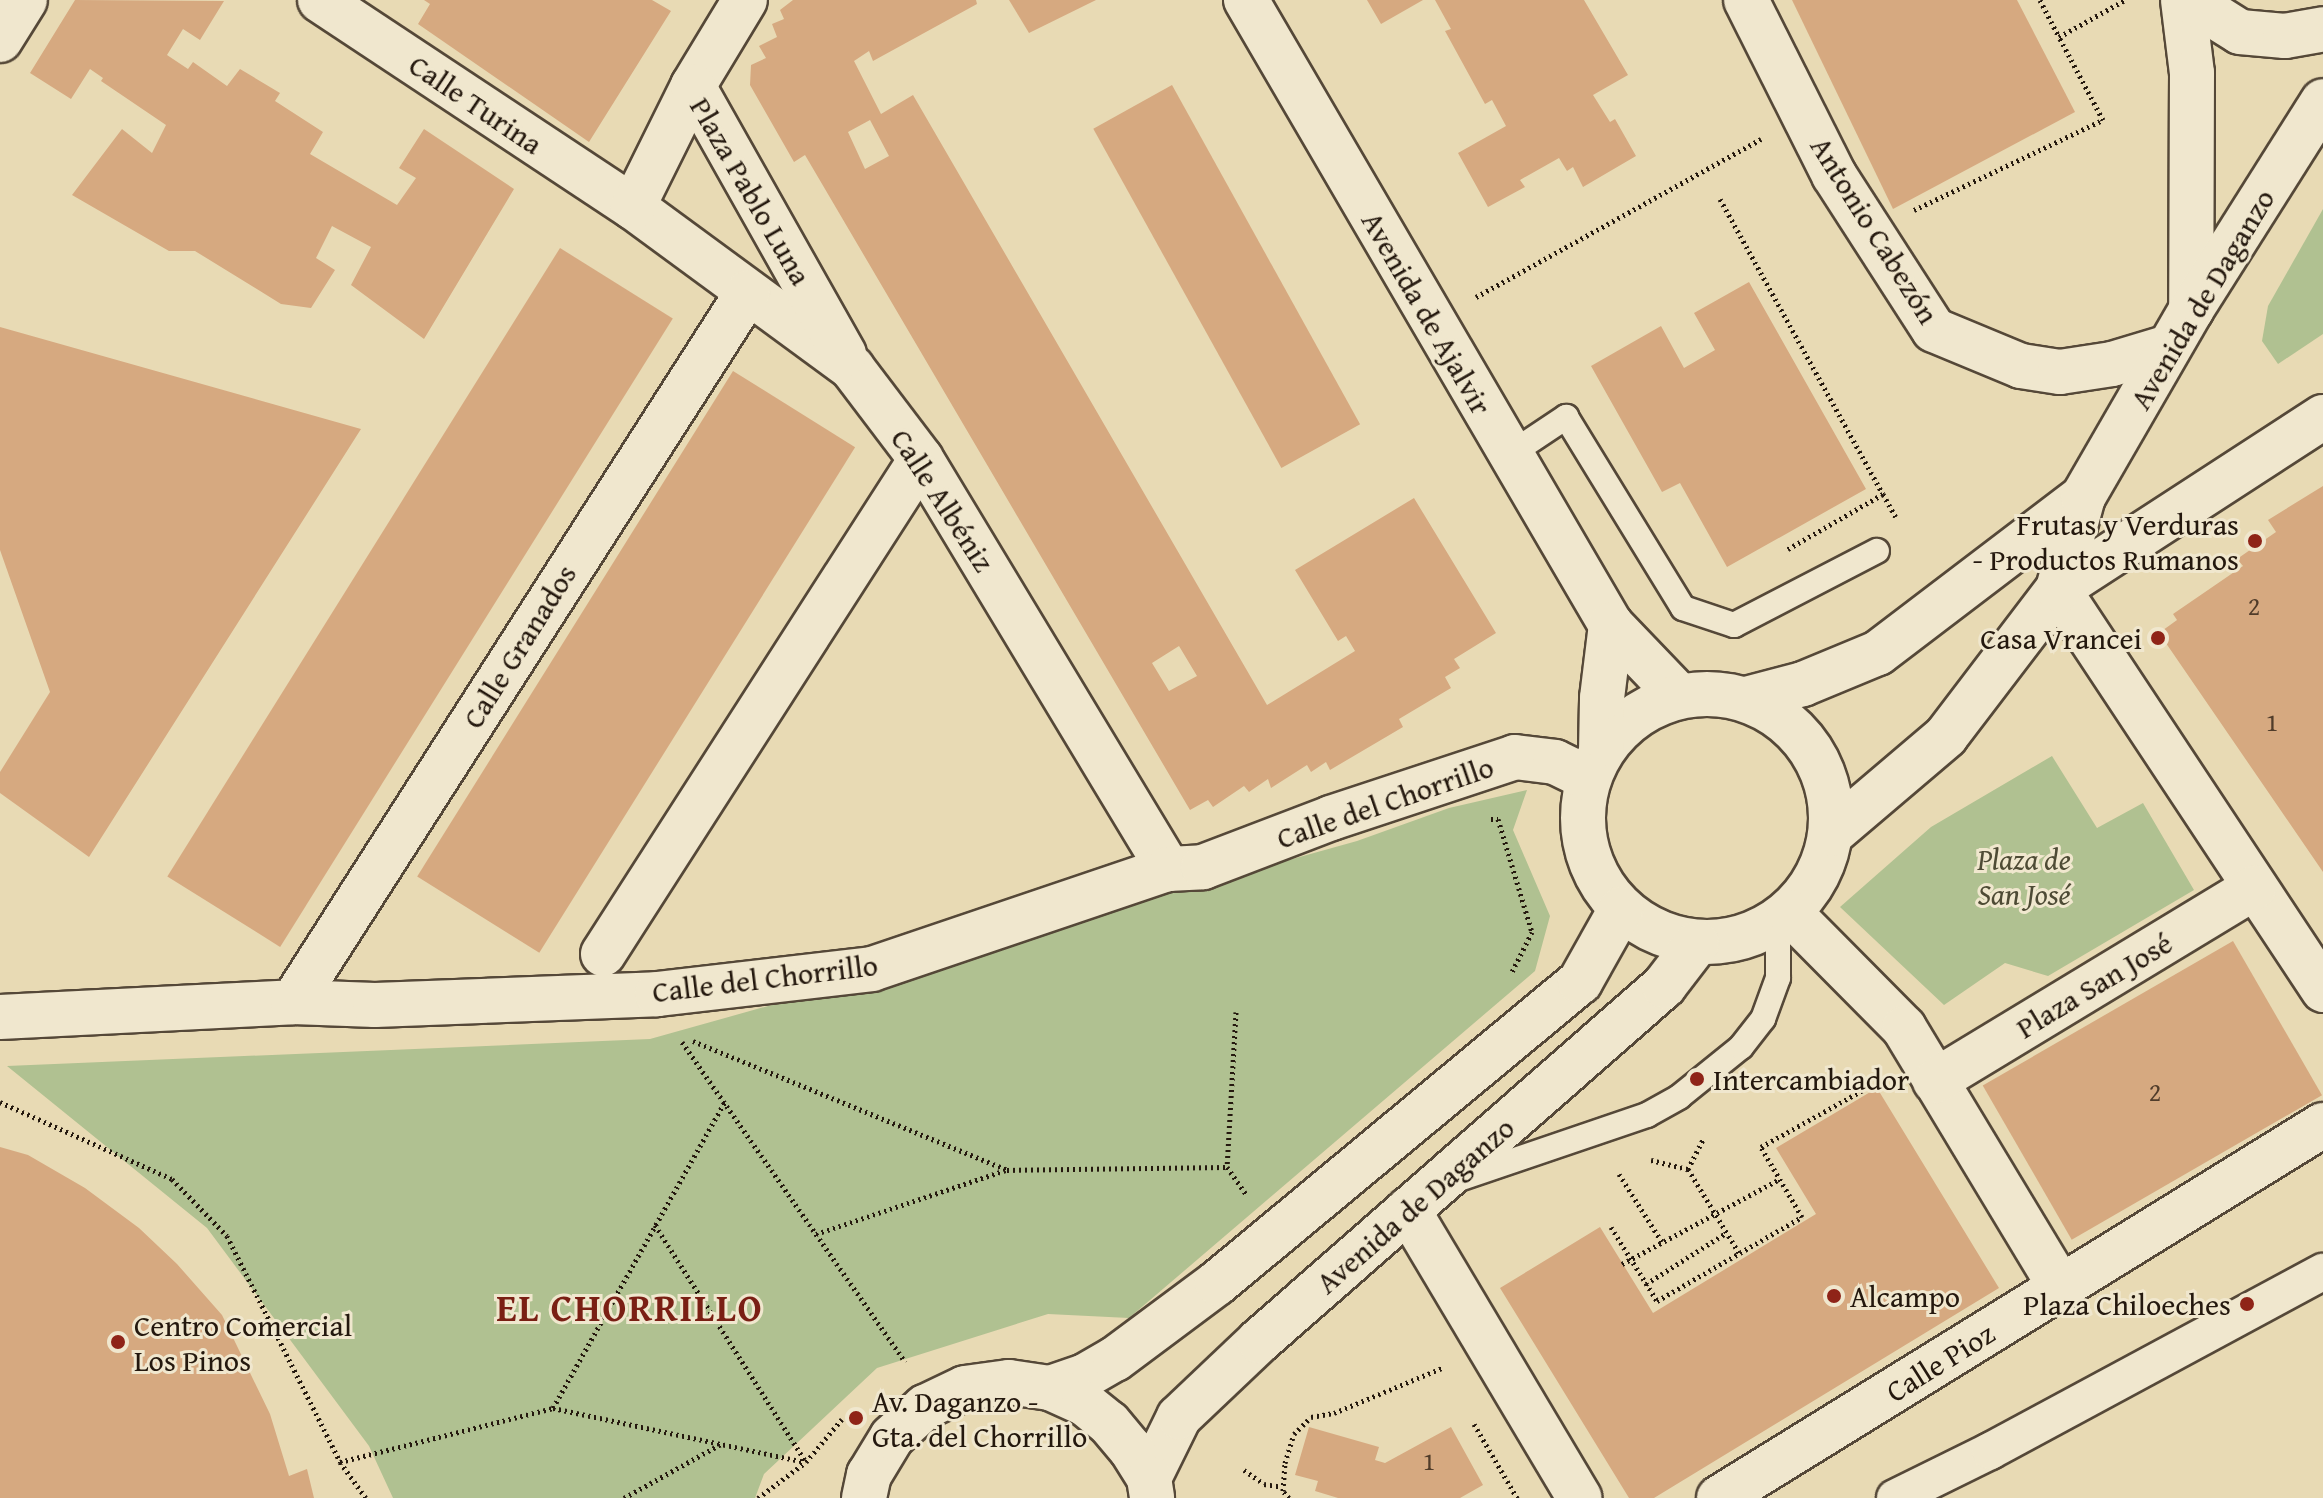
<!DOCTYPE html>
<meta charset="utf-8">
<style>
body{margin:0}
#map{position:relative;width:2323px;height:1498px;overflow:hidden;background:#e8dab4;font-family:"Gentium Book Plus",serif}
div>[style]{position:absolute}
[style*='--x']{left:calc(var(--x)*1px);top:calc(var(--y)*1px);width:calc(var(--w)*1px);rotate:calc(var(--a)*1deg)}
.green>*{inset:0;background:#b0c191}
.building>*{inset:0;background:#d6a980;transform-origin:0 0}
.path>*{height:5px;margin-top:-2.5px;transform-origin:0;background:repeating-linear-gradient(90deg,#24180e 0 2px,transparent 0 6px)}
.roads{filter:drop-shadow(2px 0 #554838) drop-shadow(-2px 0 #554838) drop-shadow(0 2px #554838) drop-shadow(0 -2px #554838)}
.service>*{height:24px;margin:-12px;padding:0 12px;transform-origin:12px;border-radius:12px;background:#f0e7ce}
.pedestrian>*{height:36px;margin:-18px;padding:0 18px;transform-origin:18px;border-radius:18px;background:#f0e7ce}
.minor>*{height:44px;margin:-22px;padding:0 22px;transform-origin:22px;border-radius:22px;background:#f0e7ce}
.minor>.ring{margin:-22px;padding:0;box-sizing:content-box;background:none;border:44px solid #f0e7ce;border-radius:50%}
.dots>*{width:22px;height:22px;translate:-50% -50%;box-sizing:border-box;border:4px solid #f0e7ce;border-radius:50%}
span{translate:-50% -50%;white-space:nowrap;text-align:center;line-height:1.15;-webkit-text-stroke:6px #f0e7ce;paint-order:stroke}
.number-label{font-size:26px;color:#503c2a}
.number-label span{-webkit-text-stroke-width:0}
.street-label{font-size:30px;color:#24180e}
.poi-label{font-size:30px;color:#24180e}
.right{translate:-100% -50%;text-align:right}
.left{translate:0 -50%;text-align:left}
.park-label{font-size:30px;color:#4e4b35;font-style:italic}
.district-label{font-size:38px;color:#7a1f14;font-weight:700;letter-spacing:2px}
</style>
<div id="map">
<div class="green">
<div style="clip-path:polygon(2323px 209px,2323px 334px,2278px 364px,2262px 341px,2268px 306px)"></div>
<div style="clip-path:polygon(2052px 756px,2097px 828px,2143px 803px,2194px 890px,2048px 976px,2005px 963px,1944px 1005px,1840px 907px,1931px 827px)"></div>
<div style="clip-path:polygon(1527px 790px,1513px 830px,1550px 916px,1535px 971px,1129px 1318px,1048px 1314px,877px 1368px,764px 1474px,755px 1498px,393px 1498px,369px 1446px,207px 1228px,7px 1066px,650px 1039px,1357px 841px,1449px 808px)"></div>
</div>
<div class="building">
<div style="clip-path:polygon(75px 0,224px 1px,200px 40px,183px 29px,167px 55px,188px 69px,193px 62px,227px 86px,240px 69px,280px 93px,275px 101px,323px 132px,310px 154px,397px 205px,416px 178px,399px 168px,424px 129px,514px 189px,424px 339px,351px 285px,371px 247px,332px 226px,316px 258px,335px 270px,311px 308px,281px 304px,195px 251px,169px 251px,72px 195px,122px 129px,152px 153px,166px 125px,101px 81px,103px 78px,90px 69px,71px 99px,30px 73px)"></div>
<div style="clip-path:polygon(424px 0,652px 0,671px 11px,589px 142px,418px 24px,430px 4px)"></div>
<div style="clip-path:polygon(evenodd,793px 0,976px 0,977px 4px,873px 61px,869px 51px,854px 61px,881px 114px,913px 95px,1267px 705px,1355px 651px,1346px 636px,1338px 641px,1295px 570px,1414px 498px,1496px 633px,1454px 659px,1460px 668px,1445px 677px,1451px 688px,1399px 719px,1403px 727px,1330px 770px,1326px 762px,1311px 772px,1307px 765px,1271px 788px,1268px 779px,1249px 792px,1244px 786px,1213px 807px,1208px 800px,1190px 810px,805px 155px,794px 162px,750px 85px,751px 65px,766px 58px,759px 46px,777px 37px,772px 24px,784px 19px,780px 10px,793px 0,870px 120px,889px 156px,865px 169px,848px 132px,870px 120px,793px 0,1179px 646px,1197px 676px,1169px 691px,1152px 663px,1179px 646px)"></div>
<div style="clip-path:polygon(1009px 0,1096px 0,1029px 33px)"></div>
<div style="clip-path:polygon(1367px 0,1423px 0,1381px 24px)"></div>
<div style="clip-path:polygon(1435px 0,1584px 0,1628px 75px,1593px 95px,1610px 122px,1615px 119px,1636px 156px,1583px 187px,1573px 167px,1567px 171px,1559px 158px,1520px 180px,1525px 187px,1488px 207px,1458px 153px,1506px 126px,1492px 100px,1485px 104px,1445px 31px,1451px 29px)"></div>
<div style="clip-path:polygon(1792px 0,2017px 0,2075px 112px,1893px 209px)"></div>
<div style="left:1172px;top:85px;width:388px;height:90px;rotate:61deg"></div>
<div style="left:560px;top:248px;width:133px;height:741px;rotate:32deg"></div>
<div style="clip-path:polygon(1749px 282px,1866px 489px,1727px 567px,1680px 483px,1662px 492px,1591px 366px,1661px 326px,1684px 368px,1715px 350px,1694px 313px)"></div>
<div style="clip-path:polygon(0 327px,361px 429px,89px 857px,0 793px,0 772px,50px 692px,0 550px)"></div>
<div style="left:733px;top:371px;width:144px;height:596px;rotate:32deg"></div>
<div style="clip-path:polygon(2323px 486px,2323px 872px,2159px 633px,2177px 620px,2173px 614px,2243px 566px,2237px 559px,2276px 532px,2268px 520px)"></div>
<div style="left:2233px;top:941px;width:178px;height:289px;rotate:60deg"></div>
<div style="clip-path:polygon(1877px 1088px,1999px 1288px,1654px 1498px,1629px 1498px,1500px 1288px,1600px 1227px,1653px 1313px,1816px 1214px,1776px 1148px)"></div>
<div style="clip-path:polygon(0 1147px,28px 1155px,85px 1188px,139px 1228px,177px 1264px,222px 1315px,270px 1414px,289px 1476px,307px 1469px,314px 1498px,0 1498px)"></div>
<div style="clip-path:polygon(1309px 1427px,1379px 1447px,1375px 1460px,1385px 1463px,1451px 1427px,1483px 1485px,1460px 1498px,1338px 1498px,1315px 1491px,1318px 1481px,1295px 1475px)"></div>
</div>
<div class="path">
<div style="--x:2040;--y:0;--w:42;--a:62.8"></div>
<div style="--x:1720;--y:199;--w:337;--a:61.1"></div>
<div style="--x:1883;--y:494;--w:110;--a:149.9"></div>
<div style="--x:1914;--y:210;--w:209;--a:-25.5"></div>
<div style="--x:2103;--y:120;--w:94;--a:-117.9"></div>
<div style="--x:2059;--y:37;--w:76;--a:-29.3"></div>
<div style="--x:1476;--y:297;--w:326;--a:-29"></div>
<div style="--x:1883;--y:494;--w:26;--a:61"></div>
<div style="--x:1491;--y:819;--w:7;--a:0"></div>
<div style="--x:1498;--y:819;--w:118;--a:73.3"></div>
<div style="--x:1532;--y:932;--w:45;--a:116.6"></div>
<div style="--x:1236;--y:1012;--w:155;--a:93.3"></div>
<div style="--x:1227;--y:1167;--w:35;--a:55"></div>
<div style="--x:693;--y:1041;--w:339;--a:22.3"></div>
<div style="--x:1007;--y:1170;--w:220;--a:-0.8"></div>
<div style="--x:682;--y:1042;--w:390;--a:55.1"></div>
<div style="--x:0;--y:1102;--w:188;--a:24.1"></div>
<div style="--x:172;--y:1179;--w:79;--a:46"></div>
<div style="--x:227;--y:1236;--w:253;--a:63.4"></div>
<div style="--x:340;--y:1462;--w:44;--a:54.2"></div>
<div style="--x:1651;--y:1160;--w:38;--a:14"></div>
<div style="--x:1688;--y:1169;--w:33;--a:-63"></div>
<div style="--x:1688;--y:1169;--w:98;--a:58.7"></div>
<div style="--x:1619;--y:1174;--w:80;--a:57.7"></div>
<div style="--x:655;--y:1225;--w:281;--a:57.5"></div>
<div style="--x:1611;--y:1227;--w:87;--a:58.1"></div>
<div style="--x:1657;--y:1301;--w:168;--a:-30.1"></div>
<div style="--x:1802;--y:1217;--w:81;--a:-120.4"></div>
<div style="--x:1761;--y:1147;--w:137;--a:-29.2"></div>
<div style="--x:816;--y:1234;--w:200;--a:-18.6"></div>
<div style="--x:1622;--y:1264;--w:179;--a:-28.3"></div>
<div style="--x:1646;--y:1284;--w:95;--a:-32.5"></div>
<div style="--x:553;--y:1408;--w:258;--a:12.1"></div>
<div style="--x:1474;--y:1424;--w:86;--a:59.8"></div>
<div style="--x:340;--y:1462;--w:220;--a:-14.2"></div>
<div style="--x:553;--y:1408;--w:351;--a:-60.7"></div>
<div style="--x:1244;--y:1470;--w:24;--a:35"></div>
<div style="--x:1264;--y:1484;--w:18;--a:9"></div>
<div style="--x:624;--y:1498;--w:111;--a:-29.1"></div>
<div style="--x:758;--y:1498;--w:60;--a:-36.9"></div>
<div style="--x:806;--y:1462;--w:56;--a:-50.1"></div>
<div style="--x:1289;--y:1498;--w:9;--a:-131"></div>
<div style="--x:1283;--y:1491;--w:28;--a:-86"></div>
<div style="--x:1285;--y:1463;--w:30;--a:-73"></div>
<div style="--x:1294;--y:1434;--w:24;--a:-45"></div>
<div style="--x:1311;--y:1417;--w:23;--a:-10"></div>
<div style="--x:1334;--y:1413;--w:117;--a:-22.6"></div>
</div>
<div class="roads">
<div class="service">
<div style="--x:1509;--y:455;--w:69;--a:-33.7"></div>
<div style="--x:1566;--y:417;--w:224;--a:58.5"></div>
<div style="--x:1683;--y:608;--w:54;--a:18.4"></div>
<div style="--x:1734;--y:625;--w:161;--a:-27.4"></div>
<div style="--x:1459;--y:1179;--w:199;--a:-18.8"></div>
<div style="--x:1647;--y:1115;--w:37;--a:-29"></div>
<div style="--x:1679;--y:1097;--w:80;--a:-38.9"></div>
<div style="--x:1741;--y:1047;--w:36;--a:-52"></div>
<div style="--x:1763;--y:1019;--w:44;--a:-69.9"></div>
<div style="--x:1778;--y:978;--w:56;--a:-90"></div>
</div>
<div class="pedestrian">
<div style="--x:1895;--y:1498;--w:106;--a:-26.3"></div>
<div style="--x:1990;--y:1451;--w:378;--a:-28.3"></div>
</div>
<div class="minor">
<div style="--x:320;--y:0;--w:375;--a:33.5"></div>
<div style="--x:633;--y:207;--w:272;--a:36.3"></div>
<div style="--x:852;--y:368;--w:114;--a:52.8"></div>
<div style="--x:921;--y:459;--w:479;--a:58.9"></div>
<div style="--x:1246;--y:0;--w:724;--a:59.72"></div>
<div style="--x:1611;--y:625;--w:98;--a:46.2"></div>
<div style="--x:1746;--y:0;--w:196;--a:63.3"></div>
<div style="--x:1834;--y:175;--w:184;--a:57.2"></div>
<div style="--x:1934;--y:330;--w:94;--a:22.5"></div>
<div style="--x:2021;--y:366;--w:39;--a:9"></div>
<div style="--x:2060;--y:372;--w:53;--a:-8.7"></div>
<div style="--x:2112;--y:364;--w:59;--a:-16.6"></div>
<div style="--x:2183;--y:0;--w:74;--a:83"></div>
<div style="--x:2192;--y:73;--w:237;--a:90.2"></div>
<div style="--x:2189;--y:0;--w:60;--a:32.1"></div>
<div style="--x:2240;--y:32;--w:45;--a:5.1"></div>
<div style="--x:2285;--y:36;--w:39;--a:-10"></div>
<div style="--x:0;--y:40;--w:47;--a:-58"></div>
<div style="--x:693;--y:86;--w:100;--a:-58.8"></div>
<div style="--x:633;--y:207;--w:135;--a:-63.6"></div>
<div style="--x:693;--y:86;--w:308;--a:60.6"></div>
<div style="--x:2323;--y:417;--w:316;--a:147"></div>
<div style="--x:2058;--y:589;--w:481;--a:56.5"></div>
<div class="ring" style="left:1583px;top:694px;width:204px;height:204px"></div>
<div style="--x:1746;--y:699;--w:59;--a:-14.7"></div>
<div style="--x:1803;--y:684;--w:81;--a:-22.5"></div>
<div style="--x:1878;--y:653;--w:258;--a:-37.3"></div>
<div style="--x:1601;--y:752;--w:54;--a:-88.9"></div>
<div style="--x:1602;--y:698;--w:74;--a:-83"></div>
<div style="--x:1831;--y:834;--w:151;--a:-40.4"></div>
<div style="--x:1946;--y:736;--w:185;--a:-52.7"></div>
<div style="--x:2058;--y:589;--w:95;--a:-74.8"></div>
<div style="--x:2083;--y:497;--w:216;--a:-60"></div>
<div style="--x:2191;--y:310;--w:247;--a:-57.7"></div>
<div style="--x:1789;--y:912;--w:163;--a:45.2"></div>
<div style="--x:1904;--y:1028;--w:302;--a:58.9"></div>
<div style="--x:603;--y:954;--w:588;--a:-57.28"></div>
<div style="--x:293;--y:1002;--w:843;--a:-57.35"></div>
<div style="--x:0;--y:1017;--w:293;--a:-2.9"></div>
<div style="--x:293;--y:1002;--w:82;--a:2.1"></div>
<div style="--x:375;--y:1005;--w:282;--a:-2.2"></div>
<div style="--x:657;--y:994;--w:216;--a:-6.6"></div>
<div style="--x:872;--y:969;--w:312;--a:-18.7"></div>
<div style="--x:1168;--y:869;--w:35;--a:-3"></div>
<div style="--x:1203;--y:867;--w:137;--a:-20.9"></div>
<div style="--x:1331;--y:818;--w:194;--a:-18.3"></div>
<div style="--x:1515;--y:757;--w:40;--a:7.1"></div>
<div style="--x:1555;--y:762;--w:37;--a:26"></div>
<div style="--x:1935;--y:1081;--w:373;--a:-31.2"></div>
<div style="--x:1408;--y:1210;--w:335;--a:59.2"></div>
<div style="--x:1050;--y:1388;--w:37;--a:-19"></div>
<div style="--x:1085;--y:1376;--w:34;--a:-30"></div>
<div style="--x:1115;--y:1359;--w:127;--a:-36.7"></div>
<div style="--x:1217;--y:1283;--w:472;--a:-39.7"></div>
<div style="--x:1580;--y:982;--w:84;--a:-60.7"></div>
<div style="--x:1149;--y:1478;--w:68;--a:-63.8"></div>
<div style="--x:1179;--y:1417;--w:110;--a:-43.5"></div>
<div style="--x:1259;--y:1341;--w:539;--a:-41.24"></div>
<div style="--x:1664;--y:986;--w:54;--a:-52.5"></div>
<div style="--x:864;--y:1498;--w:24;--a:-78"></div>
<div style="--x:869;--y:1475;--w:44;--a:-58.8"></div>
<div style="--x:892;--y:1437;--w:45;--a:-42.3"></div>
<div style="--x:925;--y:1407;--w:44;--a:-25.4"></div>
<div style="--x:965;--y:1388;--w:44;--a:-7.8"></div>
<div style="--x:1009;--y:1382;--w:41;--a:8.3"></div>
<div style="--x:1050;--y:1388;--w:37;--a:24"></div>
<div style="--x:1084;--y:1403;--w:32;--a:39"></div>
<div style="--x:1109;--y:1423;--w:34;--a:50"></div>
<div style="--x:1131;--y:1449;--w:34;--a:58"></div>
<div style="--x:1149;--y:1478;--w:20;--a:81"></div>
<div style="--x:1719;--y:1498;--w:710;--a:-31.7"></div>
</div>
</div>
<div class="dots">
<div style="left:2255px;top:541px;background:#8f2418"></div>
<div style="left:2158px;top:638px;background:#8f2418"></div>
<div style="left:1697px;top:1079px;background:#8f2418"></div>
<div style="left:1834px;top:1296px;background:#8f2418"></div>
<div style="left:2247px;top:1304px;background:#8f2418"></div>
<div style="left:118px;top:1342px;background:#8f2418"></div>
<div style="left:856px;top:1418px;background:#8f2418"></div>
</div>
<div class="number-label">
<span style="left:2254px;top:606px">2</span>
<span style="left:2272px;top:722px">1</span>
<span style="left:2155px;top:1092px">2</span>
<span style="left:1429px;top:1461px">1</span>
</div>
<div class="street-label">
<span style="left:476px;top:104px;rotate:34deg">Calle Turina</span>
<span style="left:751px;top:191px;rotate:60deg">Plaza Pablo Luna</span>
<span style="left:1875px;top:230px;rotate:58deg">Antonio Cabezón</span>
<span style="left:2202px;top:299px;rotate:-59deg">Avenida de Daganzo</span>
<span style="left:1427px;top:313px;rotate:60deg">Avenida de Ajalvir</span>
<span style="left:943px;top:500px;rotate:57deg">Calle Albéniz</span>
<span style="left:519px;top:646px;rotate:-58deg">Calle Granados</span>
<span style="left:1385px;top:802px;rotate:-19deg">Calle del Chorrillo</span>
<span style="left:765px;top:978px;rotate:-7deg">Calle del Chorrillo</span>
<span style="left:2094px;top:985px;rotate:-31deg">Plaza San José</span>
<span style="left:1415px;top:1205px;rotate:-41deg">Avenida de Daganzo</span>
<span style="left:1940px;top:1362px;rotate:-32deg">Calle Pioz</span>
</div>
<div class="poi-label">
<span class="right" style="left:2239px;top:541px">Frutas y Verduras<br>- Productos Rumanos</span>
<span class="right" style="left:2142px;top:638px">Casa Vrancei</span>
<span class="left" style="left:1713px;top:1079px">Intercambiador</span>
<span class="left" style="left:1850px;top:1296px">Alcampo</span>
<span class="right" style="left:2231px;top:1304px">Plaza Chiloeches</span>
<span class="left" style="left:134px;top:1342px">Centro Comercial<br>Los Pinos</span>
<span class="left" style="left:872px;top:1418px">Av. Daganzo -<br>Gta. del Chorrillo</span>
</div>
<div class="park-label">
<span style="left:2024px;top:876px">Plaza de<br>San José</span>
</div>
<div class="district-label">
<span style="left:630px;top:1308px">EL CHORRILLO</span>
</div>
</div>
